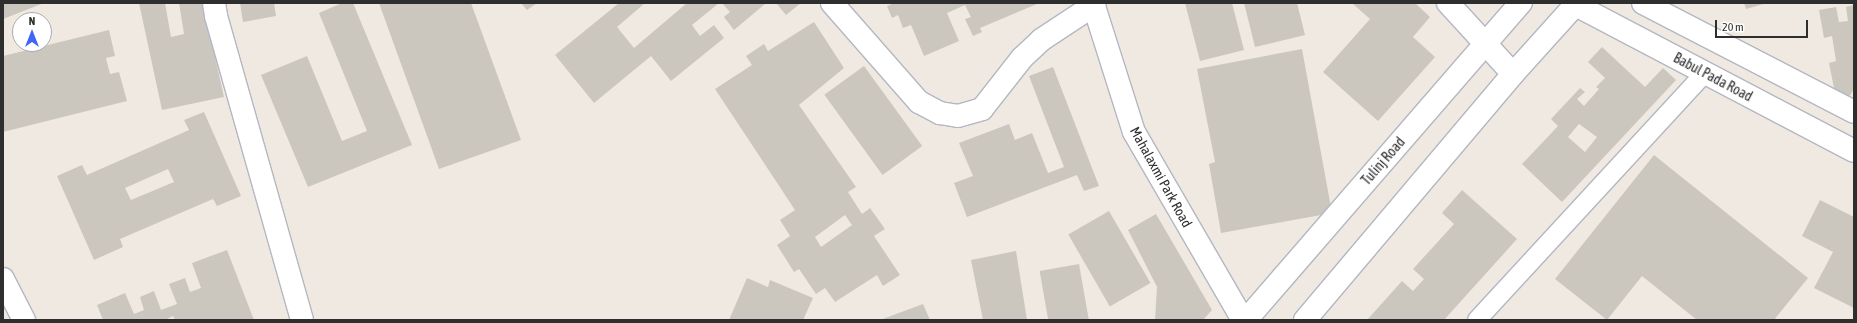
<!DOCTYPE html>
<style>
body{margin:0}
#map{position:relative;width:1857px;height:323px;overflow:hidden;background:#efe9e1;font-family:"Asap Condensed",sans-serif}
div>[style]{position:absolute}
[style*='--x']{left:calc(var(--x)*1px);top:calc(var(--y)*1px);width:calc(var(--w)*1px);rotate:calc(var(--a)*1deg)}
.building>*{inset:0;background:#cbc7bf;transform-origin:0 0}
.roads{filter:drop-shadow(1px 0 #b4b7c1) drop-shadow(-1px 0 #b4b7c1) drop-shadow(0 1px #b4b7c1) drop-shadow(0 -1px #b4b7c1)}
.service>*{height:18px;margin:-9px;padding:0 9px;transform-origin:9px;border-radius:9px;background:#fff}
.minor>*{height:22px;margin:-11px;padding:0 11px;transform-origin:11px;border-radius:11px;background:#fff}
.tertiary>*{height:22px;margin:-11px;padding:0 11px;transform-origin:11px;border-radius:11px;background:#fff}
.secondary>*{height:22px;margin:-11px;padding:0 11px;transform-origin:11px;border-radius:11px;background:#fff}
span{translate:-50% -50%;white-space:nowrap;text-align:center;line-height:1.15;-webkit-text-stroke:3px #fff;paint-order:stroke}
.street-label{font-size:14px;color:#2e2e2e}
.frame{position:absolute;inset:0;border:4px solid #2e2e2e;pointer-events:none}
.north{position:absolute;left:12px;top:12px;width:40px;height:40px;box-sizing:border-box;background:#fff;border:1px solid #ababab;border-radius:50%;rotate:0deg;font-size:11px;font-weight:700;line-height:16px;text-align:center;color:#2e2e2e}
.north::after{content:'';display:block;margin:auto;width:14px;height:18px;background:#4264fb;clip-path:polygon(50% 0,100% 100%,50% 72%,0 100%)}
.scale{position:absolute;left:1715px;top:20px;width:93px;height:18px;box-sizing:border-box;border:2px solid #2e2e2e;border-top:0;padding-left:5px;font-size:12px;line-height:14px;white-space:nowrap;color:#2e2e2e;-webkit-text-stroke:3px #fff;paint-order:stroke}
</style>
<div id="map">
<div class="building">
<div style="clip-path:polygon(3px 3px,44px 3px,3px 19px)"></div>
<div style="clip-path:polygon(139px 3px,165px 3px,171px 37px,184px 34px,179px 3px,203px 3px,224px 97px,162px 110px)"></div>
<div style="clip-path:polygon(240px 3px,274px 3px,276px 16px,243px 22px)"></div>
<div style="clip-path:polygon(342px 3px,353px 3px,412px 145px,308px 187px,261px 75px,307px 56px,342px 141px,367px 131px,319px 13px)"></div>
<div style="clip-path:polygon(379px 3px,471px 3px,521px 140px,439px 169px)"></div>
<div style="clip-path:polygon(521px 3px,537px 3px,527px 10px)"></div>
<div style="clip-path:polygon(619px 3px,645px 3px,617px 27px,634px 48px,687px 3px,719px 3px,692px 25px,700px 36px,714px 25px,724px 38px,671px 81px,651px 56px,594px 103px,555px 55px)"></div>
<div style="clip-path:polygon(722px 3px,766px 3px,734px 30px,724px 17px,730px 12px)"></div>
<div style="clip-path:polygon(776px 3px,801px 3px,786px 15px)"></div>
<div style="clip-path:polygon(894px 3px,1036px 3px,1037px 4px,980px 28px,982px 32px,973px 36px,965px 19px,971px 17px,965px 5px,947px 13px,959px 41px,924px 56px,911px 25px,903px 28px,898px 15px,892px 18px,887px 6px)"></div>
<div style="clip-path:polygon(1185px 3px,1232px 3px,1244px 50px,1200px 61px)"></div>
<div style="clip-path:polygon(1244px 3px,1297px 3px,1305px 35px,1255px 47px)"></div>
<div style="clip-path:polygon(1352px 3px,1415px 3px,1430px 17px,1413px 37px,1435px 57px,1378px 121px,1323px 72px,1370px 19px)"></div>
<div style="clip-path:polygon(1744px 3px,1767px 3px,1746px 9px)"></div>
<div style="clip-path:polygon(1854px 5px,1854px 89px,1847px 100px,1835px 93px,1829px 63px,1836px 61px,1832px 36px,1824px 38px,1819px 10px,1836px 7px,1839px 22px,1848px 21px,1846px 7px)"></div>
<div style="clip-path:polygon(evenodd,814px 22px,844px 68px,799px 105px,856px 187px,848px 192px,862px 214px,870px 208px,885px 229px,874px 236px,900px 275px,883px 286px,877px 275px,835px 302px,825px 288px,816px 294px,799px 269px,794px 272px,777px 245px,790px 236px,780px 220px,795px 210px,715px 89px,752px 65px,746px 56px,764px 44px,768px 51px,814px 22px,845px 215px,852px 225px,821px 247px,815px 237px,845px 215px)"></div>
<div style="clip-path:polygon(109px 30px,115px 56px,106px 58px,110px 74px,119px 72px,127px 101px,3px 132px,3px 56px)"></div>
<div style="clip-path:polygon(evenodd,1602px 47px,1645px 87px,1663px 68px,1676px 80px,1562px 202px,1522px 164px,1558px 126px,1551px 119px,1580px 88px,1585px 92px,1577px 99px,1584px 106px,1599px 89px,1596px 87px,1605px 78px,1588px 62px,1602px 47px,1579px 124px,1597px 137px,1585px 152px,1568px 137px,1579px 124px)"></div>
<div style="clip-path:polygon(1302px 49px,1332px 213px,1221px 233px,1209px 164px,1215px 162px,1197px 69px)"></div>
<div style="left:864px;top:66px;width:99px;height:49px;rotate:54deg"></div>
<div style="clip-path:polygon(1053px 67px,1099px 186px,1084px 191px,1077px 175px,967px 217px,954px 183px,973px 176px,959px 143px,1009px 124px,1015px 140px,1032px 133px,1048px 173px,1064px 167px,1029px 76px)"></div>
<div style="clip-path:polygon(evenodd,204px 112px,241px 196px,217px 206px,213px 199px,120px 239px,123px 247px,94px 260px,57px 176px,82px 165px,87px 175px,189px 130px,184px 120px,204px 112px,168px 169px,174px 182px,131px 200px,125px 188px,168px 169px)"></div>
<div style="clip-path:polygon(1654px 155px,1808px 278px,1774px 320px,1697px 320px,1642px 276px,1607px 320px,1555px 279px)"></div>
<div style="clip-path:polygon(1462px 190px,1517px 239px,1444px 320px,1367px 320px,1402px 281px,1413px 291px,1424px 279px,1413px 269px,1454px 224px,1442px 213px)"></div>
<div style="clip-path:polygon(1820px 200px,1854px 217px,1854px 308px,1814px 288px,1833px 252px,1802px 236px)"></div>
<div style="left:1109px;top:211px;width:83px;height:47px;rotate:60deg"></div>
<div style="clip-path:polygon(1156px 214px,1212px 310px,1203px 320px,1155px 320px,1157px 287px,1128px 230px)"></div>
<div style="clip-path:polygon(227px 250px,254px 320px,175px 320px,173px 316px,165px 320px,103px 320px,97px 305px,125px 293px,134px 314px,144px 310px,140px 297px,154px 291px,161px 310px,177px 304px,169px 284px,185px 278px,190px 292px,201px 288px,192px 263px)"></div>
<div style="clip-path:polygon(1016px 251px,1027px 320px,983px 320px,971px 260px)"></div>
<div style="left:1079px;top:264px;width:57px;height:40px;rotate:80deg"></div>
<div style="clip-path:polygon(747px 278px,768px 287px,770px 280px,813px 298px,803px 320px,729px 320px)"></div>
<div style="clip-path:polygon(923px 304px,930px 320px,880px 320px)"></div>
</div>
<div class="roads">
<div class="service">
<div style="--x:1477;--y:320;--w:336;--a:-47.3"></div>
</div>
<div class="minor">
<div style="--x:214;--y:3;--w:13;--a:81"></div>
<div style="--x:216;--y:16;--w:316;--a:74.2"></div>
<div style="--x:832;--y:3;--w:132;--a:48.7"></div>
<div style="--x:919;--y:102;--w:24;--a:28"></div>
<div style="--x:940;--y:113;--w:18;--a:9"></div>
<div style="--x:958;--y:116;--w:25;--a:-16"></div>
<div style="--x:982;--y:109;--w:65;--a:-51.9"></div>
<div style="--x:1022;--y:58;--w:26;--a:-43"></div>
<div style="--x:1041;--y:40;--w:64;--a:-33.4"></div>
<div style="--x:1448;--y:3;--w:96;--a:47.5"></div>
<div style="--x:3;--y:279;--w:46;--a:62.9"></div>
</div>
<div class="tertiary">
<div style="--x:1093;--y:3;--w:135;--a:72.4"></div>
<div style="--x:1134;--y:132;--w:217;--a:59.9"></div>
<div style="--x:1572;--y:3;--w:318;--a:27.7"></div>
<div style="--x:1643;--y:3;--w:237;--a:27.3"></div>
</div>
<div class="secondary">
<div style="--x:1246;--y:320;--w:420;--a:-49.1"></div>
<div style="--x:1305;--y:320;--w:322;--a:-49.8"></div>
<div style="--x:1513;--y:74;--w:96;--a:-48"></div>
</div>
</div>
<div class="street-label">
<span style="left:1713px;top:77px;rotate:28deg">Babul Pada Road</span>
<span style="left:1383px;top:161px;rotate:-49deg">Tulinj Road</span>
<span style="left:1161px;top:177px;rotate:61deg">Mahalaxmi Park Road</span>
</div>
<div class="frame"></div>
<div class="north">N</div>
<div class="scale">20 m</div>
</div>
